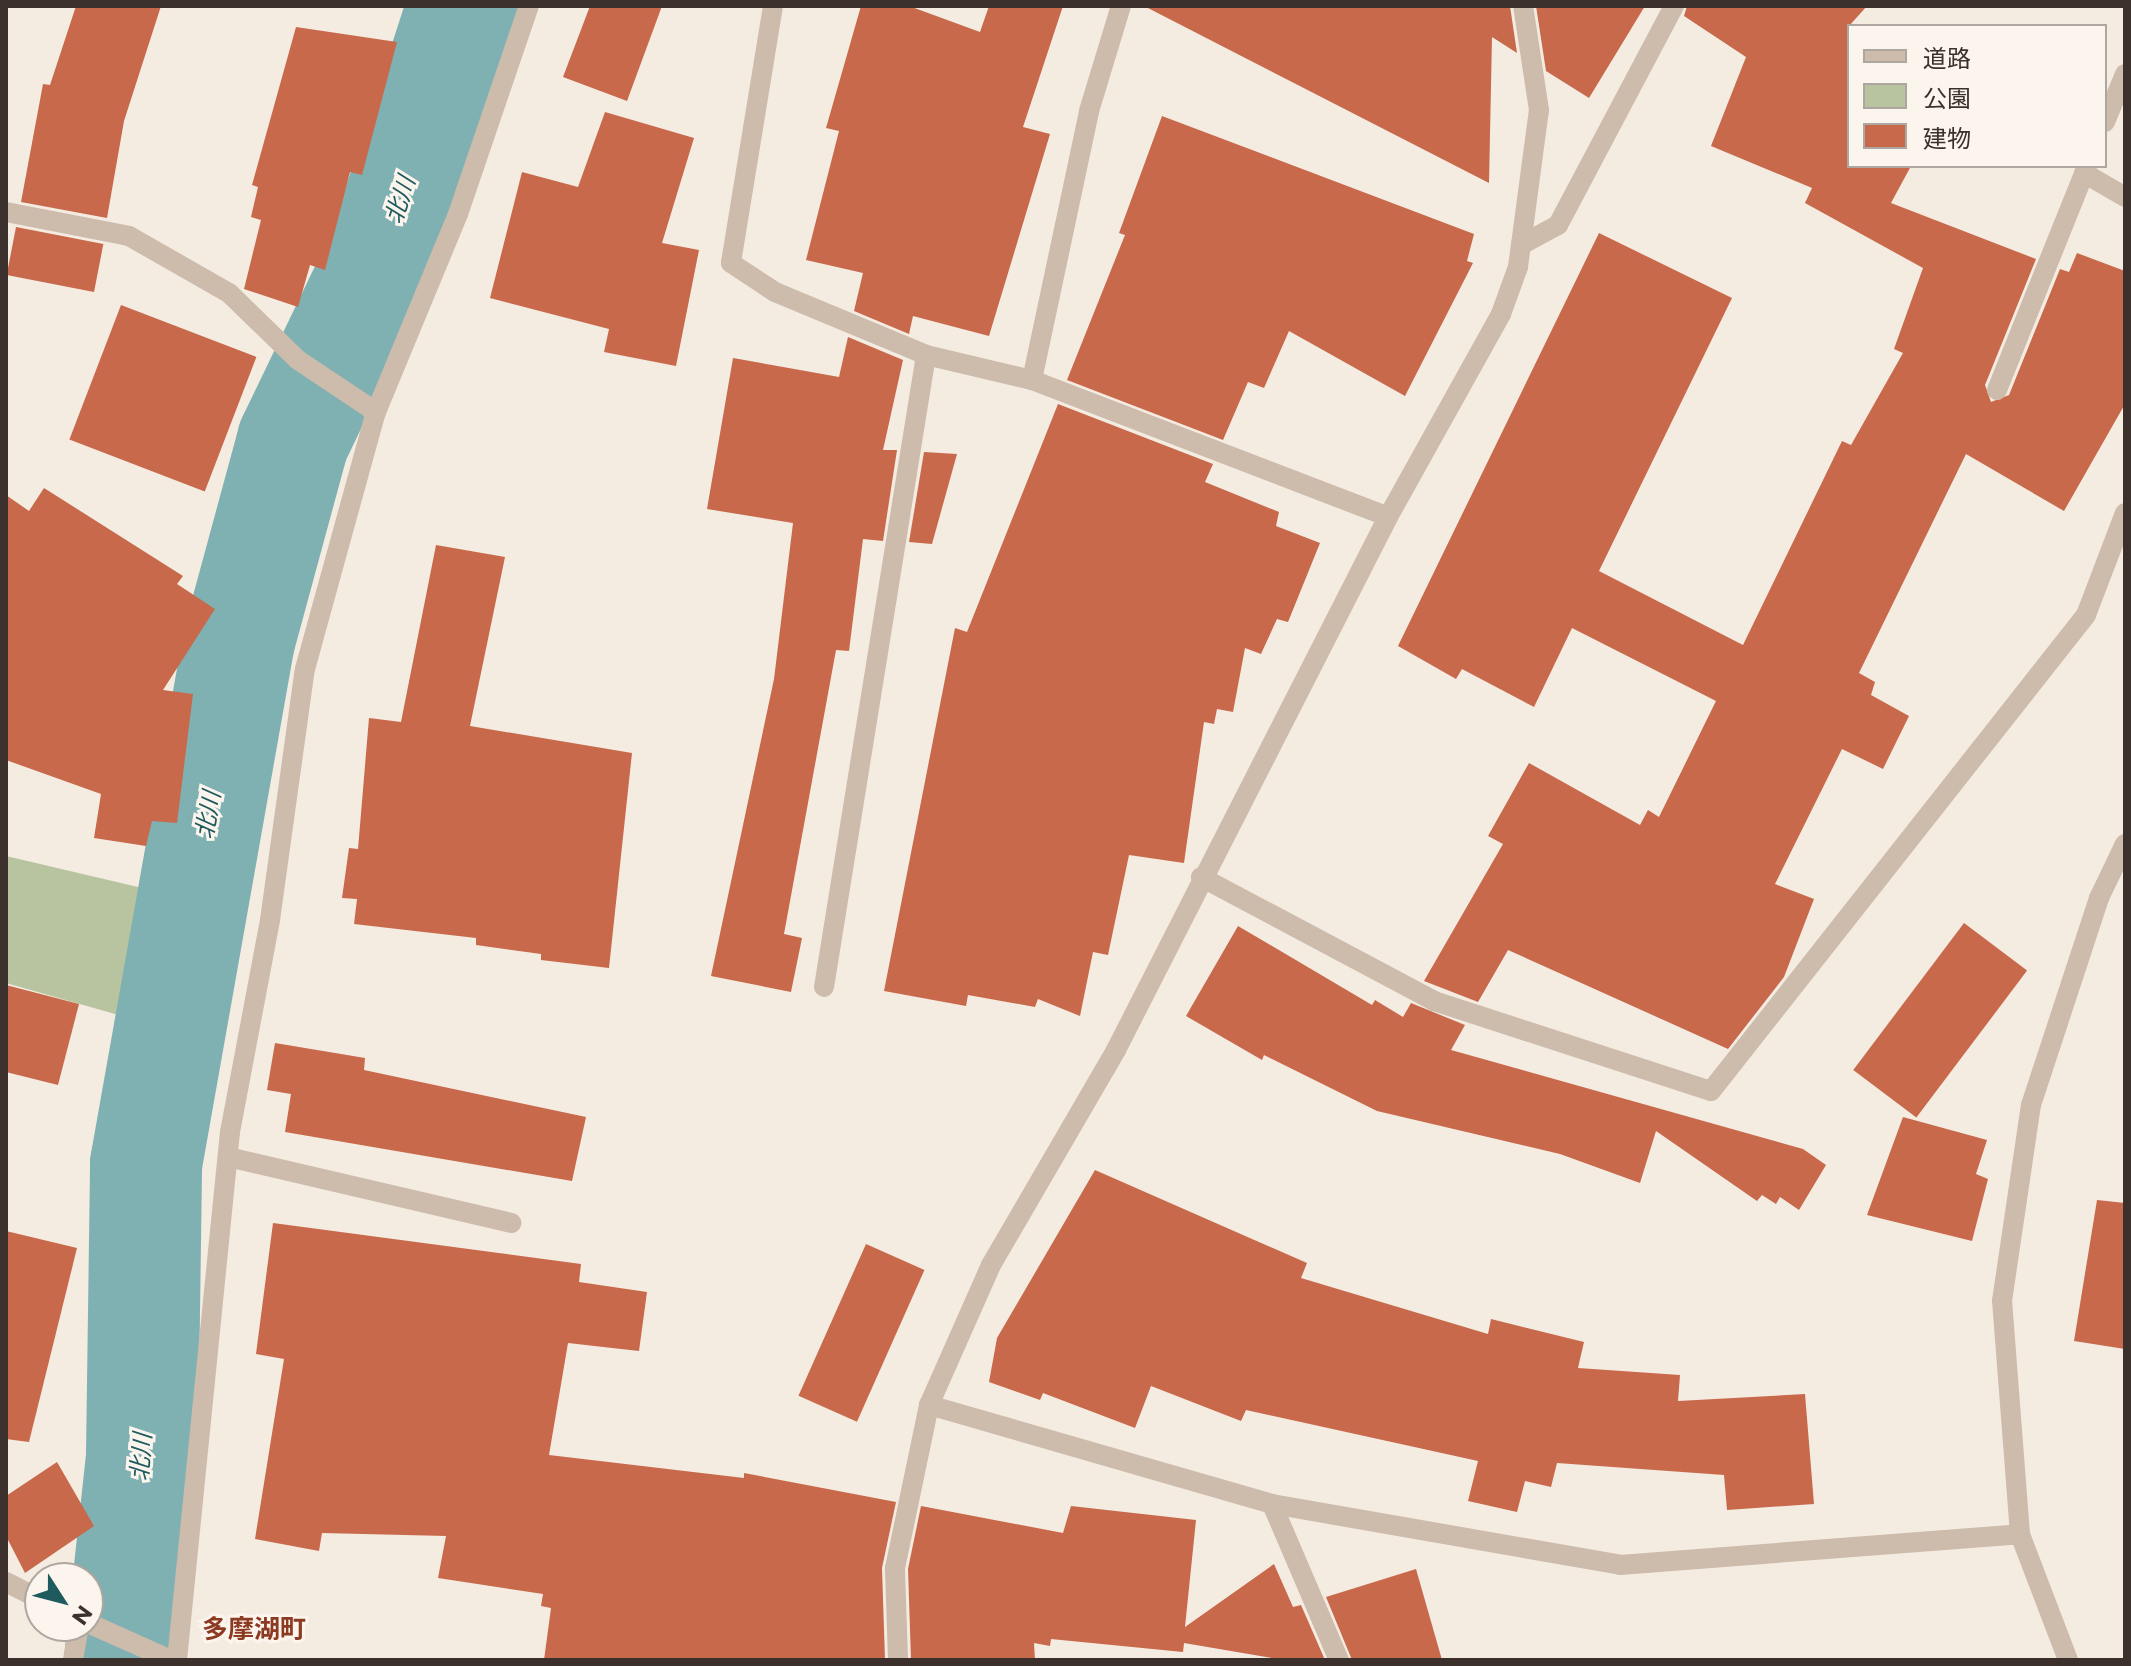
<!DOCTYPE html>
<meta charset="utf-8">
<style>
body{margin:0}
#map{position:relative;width:2131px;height:1666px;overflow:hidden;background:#f4ebe1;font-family:Montserrat,"Noto Sans JP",sans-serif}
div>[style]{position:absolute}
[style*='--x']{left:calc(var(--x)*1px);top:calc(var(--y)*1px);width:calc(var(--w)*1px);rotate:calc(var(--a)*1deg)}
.green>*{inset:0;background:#b8c4a0}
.river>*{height:112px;margin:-56px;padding:0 56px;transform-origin:56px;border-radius:56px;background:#7fb0b2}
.building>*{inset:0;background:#c8694b;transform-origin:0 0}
.service>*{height:20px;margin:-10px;padding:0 10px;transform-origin:10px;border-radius:10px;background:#cdbbac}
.minor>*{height:20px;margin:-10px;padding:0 10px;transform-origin:10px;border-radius:10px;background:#cdbbac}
span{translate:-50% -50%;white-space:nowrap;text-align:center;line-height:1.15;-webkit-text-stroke:6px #fbf5ee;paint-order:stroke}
.water-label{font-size:24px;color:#1f5a5e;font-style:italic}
.quarter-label{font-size:26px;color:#8c3b22;font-weight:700}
.frame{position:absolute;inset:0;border:8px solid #3b302b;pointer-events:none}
.legend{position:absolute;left:1847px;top:24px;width:260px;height:144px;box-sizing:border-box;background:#fbf5ee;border:2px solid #aea6a0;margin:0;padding:10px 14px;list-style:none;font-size:24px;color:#3b302b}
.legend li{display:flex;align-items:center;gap:16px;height:40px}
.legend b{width:40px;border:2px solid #aea6a0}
.north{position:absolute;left:24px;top:1562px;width:80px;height:80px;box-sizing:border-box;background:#fbf5ee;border:2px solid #aea6a0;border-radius:50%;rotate:126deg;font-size:22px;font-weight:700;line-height:32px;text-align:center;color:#3b302b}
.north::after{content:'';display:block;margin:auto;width:28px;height:36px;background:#1f5a5e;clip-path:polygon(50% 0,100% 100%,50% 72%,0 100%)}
</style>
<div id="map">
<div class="green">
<div style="clip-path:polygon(6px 856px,155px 891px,122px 1016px,6px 983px)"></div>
</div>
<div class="river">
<div style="--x:120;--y:1660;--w:205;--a:-83.8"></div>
<div style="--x:142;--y:1456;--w:292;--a:-89.2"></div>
<div style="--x:146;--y:1164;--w:532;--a:-79.94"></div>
<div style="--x:239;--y:640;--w:206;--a:-74.8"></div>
<div style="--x:293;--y:441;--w:208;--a:-64.3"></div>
<div style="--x:383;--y:254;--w:261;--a:-72.1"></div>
</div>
<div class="building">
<div style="clip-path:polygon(76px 6px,161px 6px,124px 121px,107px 218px,21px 202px,43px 84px,50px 85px)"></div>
<div style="clip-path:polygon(590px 6px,662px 6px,627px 101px,563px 77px)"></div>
<div style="clip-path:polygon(861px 6px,909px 6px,980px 32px,989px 6px,1063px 6px,1023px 127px,1050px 134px,989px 336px,913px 316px,909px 334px,854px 311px,863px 273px,806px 260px,839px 131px,826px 128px)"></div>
<div style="clip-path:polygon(1144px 6px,1510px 6px,1517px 53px,1492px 37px,1489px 183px)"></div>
<div style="clip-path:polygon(1536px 6px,1645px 6px,1589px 98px,1546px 71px)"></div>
<div style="clip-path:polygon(1687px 6px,1867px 6px,1849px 26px,1849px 166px,1911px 166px,1891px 203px,2036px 259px,1985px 385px,1991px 402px,2009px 395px,2060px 269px,2069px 272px,2077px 253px,2125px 271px,2125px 404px,2064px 511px,1966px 454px,1859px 673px,1875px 682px,1871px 695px,1909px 716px,1883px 769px,1842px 749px,1775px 884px,1814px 899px,1784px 977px,1728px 1049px,1508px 950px,1478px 1002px,1424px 981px,1503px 844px,1488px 836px,1529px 763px,1640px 825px,1648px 810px,1659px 817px,1716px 701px,1572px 628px,1534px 707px,1462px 669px,1456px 679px,1398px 646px,1599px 233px,1732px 298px,1599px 571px,1743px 645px,1842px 441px,1851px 445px,1903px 353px,1894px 349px,1923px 268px,1805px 203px,1812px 188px,1711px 146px,1746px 57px,1684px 16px)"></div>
<div style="clip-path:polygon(296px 27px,397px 42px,362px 175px,350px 172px,325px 270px,310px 265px,298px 307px,244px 289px,261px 220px,251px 217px,258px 187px,252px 185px)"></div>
<div style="clip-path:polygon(605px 112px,694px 138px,662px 243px,699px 250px,676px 366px,604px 352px,609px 329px,490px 298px,522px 172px,578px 187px)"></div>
<div style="clip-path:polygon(1162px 116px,1474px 234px,1467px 261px,1473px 263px,1405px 396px,1289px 331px,1264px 388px,1248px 382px,1223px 440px,1067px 380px,1125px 235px,1119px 233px)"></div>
<div style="left:16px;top:227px;width:89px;height:49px;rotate:11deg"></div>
<div style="left:121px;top:305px;width:145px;height:144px;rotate:21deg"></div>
<div style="clip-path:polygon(848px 337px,903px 360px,883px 450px,897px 450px,883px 541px,863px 539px,849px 651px,836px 650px,784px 934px,802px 938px,791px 992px,711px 976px,774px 679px,793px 523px,707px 509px,733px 358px,839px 377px)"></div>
<div style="clip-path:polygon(1058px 404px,1213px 464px,1205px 482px,1279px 512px,1276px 526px,1320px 543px,1288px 622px,1277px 619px,1261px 654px,1245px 648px,1233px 712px,1217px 709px,1214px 724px,1204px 722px,1184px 863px,1129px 855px,1108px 955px,1093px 952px,1080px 1016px,1038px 999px,1035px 1007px,968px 995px,966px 1006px,884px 991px,955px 628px,967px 632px)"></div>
<div style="clip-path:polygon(924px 452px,957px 454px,932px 544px,909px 542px)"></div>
<div style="clip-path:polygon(44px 488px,183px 576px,177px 584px,215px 609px,163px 690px,193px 694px,177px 823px,152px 821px,146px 846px,94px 838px,101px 794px,6px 760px,6px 495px,29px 511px)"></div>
<div style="clip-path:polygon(436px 545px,505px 557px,470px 726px,632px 753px,609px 968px,541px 960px,541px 954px,476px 945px,476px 938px,354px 924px,357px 899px,342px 898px,349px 848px,358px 849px,369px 718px,401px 722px)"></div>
<div style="left:1964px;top:923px;width:79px;height:184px;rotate:37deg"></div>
<div style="clip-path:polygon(1238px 926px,1372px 1005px,1375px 1000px,1403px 1017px,1411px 1003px,1465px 1025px,1451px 1050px,1803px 1149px,1826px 1165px,1799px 1210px,1780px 1197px,1776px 1204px,1762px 1195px,1757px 1201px,1656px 1131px,1640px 1183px,1560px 1154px,1377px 1111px,1264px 1055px,1262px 1060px,1186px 1016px)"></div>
<div style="clip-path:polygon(6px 985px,79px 1004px,58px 1085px,6px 1072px)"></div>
<div style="clip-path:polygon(275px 1043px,365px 1058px,364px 1070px,586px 1117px,572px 1181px,285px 1132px,291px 1094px,267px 1090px)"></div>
<div style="clip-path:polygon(1903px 1117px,1987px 1140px,1976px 1174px,1988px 1179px,1972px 1241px,1867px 1215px)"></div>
<div style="clip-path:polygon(1095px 1170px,1307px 1263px,1301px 1278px,1488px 1334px,1491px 1319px,1584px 1342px,1578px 1368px,1680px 1375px,1678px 1401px,1805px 1394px,1814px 1504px,1727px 1510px,1724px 1475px,1557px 1463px,1551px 1487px,1525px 1481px,1517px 1512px,1468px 1501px,1478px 1461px,1246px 1410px,1241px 1421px,1151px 1386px,1135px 1428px,1043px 1393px,1040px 1400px,989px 1382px,997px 1338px)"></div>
<div style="clip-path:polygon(2097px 1200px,2125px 1203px,2125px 1349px,2074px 1341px)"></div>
<div style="clip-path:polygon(273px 1223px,581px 1264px,579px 1282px,647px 1292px,639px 1351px,568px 1343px,549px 1455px,744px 1478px,744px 1473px,896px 1502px,882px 1568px,885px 1660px,544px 1660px,551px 1608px,541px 1606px,543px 1594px,438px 1578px,446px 1536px,322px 1533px,319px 1551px,255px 1539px,284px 1359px,256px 1354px)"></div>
<div style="clip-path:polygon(6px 1231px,77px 1248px,29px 1442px,6px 1439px)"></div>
<div style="left:866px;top:1244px;width:64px;height:166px;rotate:24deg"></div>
<div style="clip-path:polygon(57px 1462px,94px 1526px,25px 1573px,6px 1536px,6px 1496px)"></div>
<div style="clip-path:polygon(921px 1506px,1063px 1533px,1071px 1506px,1196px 1520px,1185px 1627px,1274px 1564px,1293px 1607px,1301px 1605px,1325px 1660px,1283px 1660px,1184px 1643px,1183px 1652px,1051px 1639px,1050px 1646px,1034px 1643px,1035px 1660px,911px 1660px,908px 1569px)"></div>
<div style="clip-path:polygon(1416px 1569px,1442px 1660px,1352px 1660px,1326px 1597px)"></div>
</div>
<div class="service">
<div style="--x:2105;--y:122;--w:52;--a:-67.4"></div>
<div style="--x:2084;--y:173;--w:48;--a:30.3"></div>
<div style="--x:6;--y:212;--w:125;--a:11"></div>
<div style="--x:129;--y:236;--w:115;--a:29.7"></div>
<div style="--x:229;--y:293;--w:96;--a:44.2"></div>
<div style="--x:298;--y:360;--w:94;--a:33.7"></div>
<div style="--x:1521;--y:245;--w:42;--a:-28.4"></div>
<div style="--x:1558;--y:225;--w:248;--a:-62.1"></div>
<div style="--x:1997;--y:390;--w:241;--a:-68.1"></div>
<div style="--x:1201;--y:877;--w:264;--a:28"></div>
<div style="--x:1434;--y:1001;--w:291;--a:18"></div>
<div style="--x:1711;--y:1091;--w:606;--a:-51.77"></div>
<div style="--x:2086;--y:615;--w:109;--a:-69.1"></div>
<div style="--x:228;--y:1157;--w:291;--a:13.1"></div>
<div style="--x:1272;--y:1504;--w:170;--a:66.8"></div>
</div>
<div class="minor">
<div style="--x:773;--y:6;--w:260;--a:99.3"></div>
<div style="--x:731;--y:263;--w:53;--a:33.4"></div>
<div style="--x:775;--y:292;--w:164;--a:22.6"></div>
<div style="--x:926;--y:355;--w:109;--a:13.3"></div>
<div style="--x:1032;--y:380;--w:381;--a:21"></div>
<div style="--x:1032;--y:380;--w:275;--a:-78"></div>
<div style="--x:1089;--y:111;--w:110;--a:-73.1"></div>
<div style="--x:824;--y:987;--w:640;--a:-80.83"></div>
<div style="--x:929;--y:1405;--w:357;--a:16.1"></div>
<div style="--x:1272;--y:1504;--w:353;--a:9.9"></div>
<div style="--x:1620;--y:1565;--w:401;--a:-4.4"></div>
<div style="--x:6;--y:1582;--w:38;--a:27"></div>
<div style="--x:88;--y:1623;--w:91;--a:24"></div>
<div style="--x:73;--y:1660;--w:35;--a:-80"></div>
<div style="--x:177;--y:1660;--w:531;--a:-84.27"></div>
<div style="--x:230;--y:1132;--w:216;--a:-79.3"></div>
<div style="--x:270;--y:920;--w:253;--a:-82.1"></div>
<div style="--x:305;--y:669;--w:267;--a:-74.6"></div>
<div style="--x:376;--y:412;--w:214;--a:-67.5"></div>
<div style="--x:458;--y:214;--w:220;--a:-71.2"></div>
<div style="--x:898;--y:1660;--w:92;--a:-91.9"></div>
<div style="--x:895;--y:1568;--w:167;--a:-78.2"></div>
<div style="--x:929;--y:1405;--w:153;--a:-66.1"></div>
<div style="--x:991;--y:1265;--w:249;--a:-59.8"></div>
<div style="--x:1116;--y:1050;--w:598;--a:-62.96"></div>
<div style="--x:1388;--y:517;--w:232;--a:-60.9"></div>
<div style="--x:1501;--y:314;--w:50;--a:-70.1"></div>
<div style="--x:1518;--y:267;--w:158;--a:-82.4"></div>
<div style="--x:1539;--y:110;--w:105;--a:-98.7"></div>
<div style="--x:2068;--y:1660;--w:135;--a:-110.9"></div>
<div style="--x:2020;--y:1534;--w:234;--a:-94.4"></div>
<div style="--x:2002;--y:1301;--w:198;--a:-81.6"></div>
<div style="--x:2031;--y:1105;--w:218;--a:-71.8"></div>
<div style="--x:2099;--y:898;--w:60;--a:-64.3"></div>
</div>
<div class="water-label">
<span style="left:400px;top:200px;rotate:-72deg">北川</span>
<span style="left:208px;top:815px;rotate:-80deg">北川</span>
<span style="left:141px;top:1457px;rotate:-86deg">北川</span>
</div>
<div class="quarter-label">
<span style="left:254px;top:1630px">多摩湖町</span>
</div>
<div class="frame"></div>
<ul class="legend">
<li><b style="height:10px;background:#cdbbac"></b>道路</li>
<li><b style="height:22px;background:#b8c4a0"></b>公園</li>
<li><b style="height:22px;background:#c8694b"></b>建物</li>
</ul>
<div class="north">N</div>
</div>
